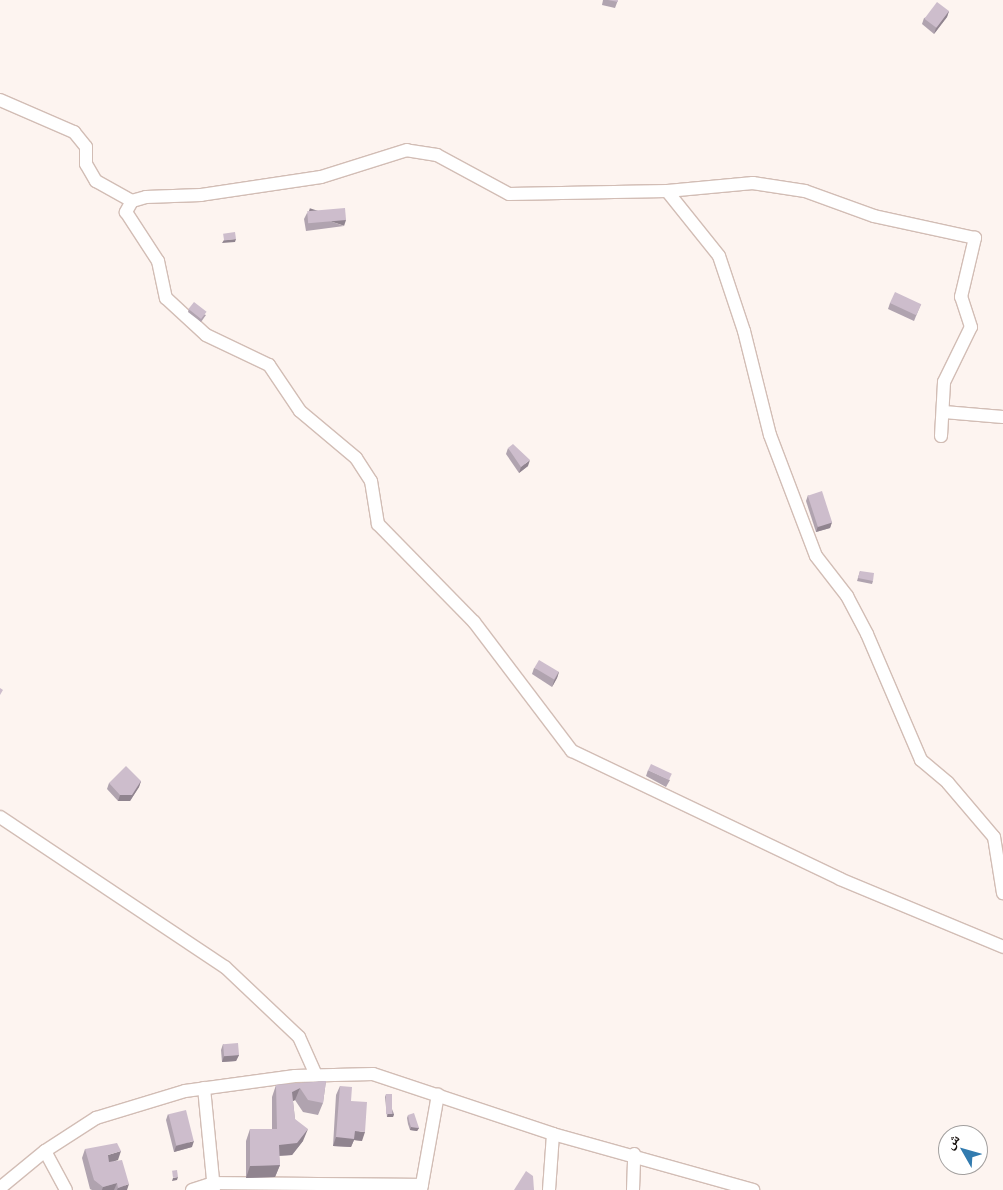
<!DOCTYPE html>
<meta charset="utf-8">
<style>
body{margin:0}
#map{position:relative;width:1003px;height:1190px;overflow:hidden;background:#fdf4f0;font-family:"DM Sans","Noto Naskh Arabic",sans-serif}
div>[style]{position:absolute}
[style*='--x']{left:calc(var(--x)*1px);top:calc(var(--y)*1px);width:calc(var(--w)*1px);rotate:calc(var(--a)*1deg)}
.roads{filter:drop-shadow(1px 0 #d2bdb5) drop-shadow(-1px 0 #d2bdb5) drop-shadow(0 1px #d2bdb5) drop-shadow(0 -1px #d2bdb5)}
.street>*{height:12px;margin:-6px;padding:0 6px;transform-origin:6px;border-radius:6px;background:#fff}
.wall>*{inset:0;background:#b0a3af}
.shaded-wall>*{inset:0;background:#90848f;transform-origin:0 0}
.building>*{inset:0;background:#cdbdcc;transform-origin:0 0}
span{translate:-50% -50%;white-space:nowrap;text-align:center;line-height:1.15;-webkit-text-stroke:4.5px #fff;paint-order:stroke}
.north{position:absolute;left:938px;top:1125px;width:50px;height:50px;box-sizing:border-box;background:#fff;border:1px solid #a29f9e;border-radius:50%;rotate:308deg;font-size:14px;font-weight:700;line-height:20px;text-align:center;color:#17100d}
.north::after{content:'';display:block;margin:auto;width:18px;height:22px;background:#327baf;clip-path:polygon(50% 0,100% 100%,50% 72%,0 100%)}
</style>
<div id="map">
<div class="roads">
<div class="street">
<div style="--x:0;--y:100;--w:81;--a:23.4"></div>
<div style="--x:74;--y:132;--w:19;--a:51"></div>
<div style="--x:86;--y:147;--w:17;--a:90"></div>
<div style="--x:86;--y:164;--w:20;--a:60"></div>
<div style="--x:96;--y:181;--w:41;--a:29.1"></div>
<div style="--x:667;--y:191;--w:83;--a:51.3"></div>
<div style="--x:719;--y:256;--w:79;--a:71.6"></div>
<div style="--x:744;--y:331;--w:107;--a:76"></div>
<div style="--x:770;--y:435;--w:129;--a:69.2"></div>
<div style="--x:816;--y:556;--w:51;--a:52.2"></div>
<div style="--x:847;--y:596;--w:43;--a:62.2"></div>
<div style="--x:867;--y:634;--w:137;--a:66.8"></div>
<div style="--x:921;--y:760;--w:35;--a:40"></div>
<div style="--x:948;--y:783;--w:71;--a:49.6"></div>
<div style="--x:994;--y:837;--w:57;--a:80.9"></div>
<div style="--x:944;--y:412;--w:59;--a:4.8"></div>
<div style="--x:941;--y:436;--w:54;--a:-86.8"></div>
<div style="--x:944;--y:382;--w:61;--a:-63.9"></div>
<div style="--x:971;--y:327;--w:32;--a:-108"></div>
<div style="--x:961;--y:297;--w:61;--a:-76.7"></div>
<div style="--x:975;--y:238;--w:103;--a:-167.7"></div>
<div style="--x:874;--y:216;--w:73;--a:-160.1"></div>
<div style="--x:805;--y:191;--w:53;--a:-171.3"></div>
<div style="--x:753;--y:183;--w:86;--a:174.7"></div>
<div style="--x:667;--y:191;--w:158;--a:178.9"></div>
<div style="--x:509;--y:194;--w:82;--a:-151.6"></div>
<div style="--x:437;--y:155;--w:30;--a:-171"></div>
<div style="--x:407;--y:150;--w:90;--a:162.6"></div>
<div style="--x:321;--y:177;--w:121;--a:171.5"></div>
<div style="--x:201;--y:195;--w:55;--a:177.9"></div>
<div style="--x:146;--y:197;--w:15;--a:164"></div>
<div style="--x:132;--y:201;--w:13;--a:119"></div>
<div style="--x:126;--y:212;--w:59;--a:56.9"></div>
<div style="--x:158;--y:261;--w:38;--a:78"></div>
<div style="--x:166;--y:298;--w:54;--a:42.8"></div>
<div style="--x:206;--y:335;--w:70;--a:25.5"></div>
<div style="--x:269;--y:365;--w:55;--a:56"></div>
<div style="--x:300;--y:411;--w:73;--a:40"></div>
<div style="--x:356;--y:458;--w:27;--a:57"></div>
<div style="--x:371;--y:481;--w:44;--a:80.8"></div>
<div style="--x:378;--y:524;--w:137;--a:45.6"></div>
<div style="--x:474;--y:622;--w:162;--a:52.8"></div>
<div style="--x:572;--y:751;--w:297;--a:25.5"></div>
<div style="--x:840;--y:879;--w:177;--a:22.6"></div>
<div style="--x:0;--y:817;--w:270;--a:33.7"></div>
<div style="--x:225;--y:967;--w:102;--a:43.4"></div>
<div style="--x:299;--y:1037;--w:42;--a:65.9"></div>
<div style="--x:204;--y:1088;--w:102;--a:84.4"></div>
<div style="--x:45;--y:1151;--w:44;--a:61.7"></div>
<div style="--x:0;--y:1188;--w:58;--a:-39.4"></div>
<div style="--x:45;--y:1151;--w:61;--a:-32.9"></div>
<div style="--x:96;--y:1118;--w:93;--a:-16.9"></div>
<div style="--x:185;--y:1091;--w:111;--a:-7.8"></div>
<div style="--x:295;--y:1076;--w:78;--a:-1.5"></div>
<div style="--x:373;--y:1074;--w:190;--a:18.4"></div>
<div style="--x:553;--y:1134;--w:208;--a:15.6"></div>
<div style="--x:192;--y:1190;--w:22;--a:-18"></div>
<div style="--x:213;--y:1183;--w:209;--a:0.5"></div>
<div style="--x:421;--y:1190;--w:97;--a:-79.9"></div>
<div style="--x:549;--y:1190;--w:56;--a:-85.9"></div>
<div style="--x:633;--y:1190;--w:36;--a:-88"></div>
</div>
</div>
<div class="wall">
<div style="clip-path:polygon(603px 0,618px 0,615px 8px,602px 5px)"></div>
<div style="clip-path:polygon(949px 11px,947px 17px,934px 34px,922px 24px,924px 18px)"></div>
<div style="clip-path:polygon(307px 213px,344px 226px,306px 231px,304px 219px)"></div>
<div style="clip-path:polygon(890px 303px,921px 304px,914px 321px,888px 309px)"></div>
<div style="clip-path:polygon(189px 309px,206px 315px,201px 322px,188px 312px)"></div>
<div style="clip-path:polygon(508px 448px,528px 466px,519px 473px,506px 454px)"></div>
<div style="clip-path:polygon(808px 495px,832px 522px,830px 528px,816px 532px,806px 501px)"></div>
<div style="clip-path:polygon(860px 571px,873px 581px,872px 584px,857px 581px)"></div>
<div style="clip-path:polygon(534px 668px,559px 672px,557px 678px,552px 687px,532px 674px)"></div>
<div style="clip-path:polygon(648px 770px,670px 780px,666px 787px,646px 776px)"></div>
<div style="clip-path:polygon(141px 781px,139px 787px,130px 801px,118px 801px,107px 789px,109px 783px)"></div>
<div style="clip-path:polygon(223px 1044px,239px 1055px,236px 1061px,222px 1062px,221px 1050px)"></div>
<div style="clip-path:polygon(326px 1081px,323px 1103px,318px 1115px,303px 1112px,295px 1100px,293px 1101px,295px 1119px,303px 1141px,292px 1155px,279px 1156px,280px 1165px,275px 1177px,246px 1178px,246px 1141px,250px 1129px,272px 1129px,272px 1097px,276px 1085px)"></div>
<div style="clip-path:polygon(340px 1086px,351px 1101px,362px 1141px,354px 1140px,351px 1147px,333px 1146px,336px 1095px)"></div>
<div style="clip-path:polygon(386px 1094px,394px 1114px,393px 1117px,387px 1117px,385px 1097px)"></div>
<div style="clip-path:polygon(168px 1114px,192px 1147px,174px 1152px,166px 1120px)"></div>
<div style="clip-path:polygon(408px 1115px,419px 1128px,417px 1131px,410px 1130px,408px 1124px,407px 1118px)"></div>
<div style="clip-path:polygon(85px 1149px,118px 1160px,114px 1161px,127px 1190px,92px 1190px,90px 1189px,82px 1158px)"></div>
</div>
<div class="shaded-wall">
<div style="clip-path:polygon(949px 11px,947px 17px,934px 34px,936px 28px)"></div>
<div style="left:346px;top:220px;width:6px;height:38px;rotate:108deg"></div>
<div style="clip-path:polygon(236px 239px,235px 242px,222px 243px,224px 240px)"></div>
<div style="clip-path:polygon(530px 460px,528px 466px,519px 473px,521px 467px)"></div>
<div style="clip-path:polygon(832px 522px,830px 528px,816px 532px,818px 526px)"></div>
<div style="clip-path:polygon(559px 672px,557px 678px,552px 687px,554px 681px)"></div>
<div style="clip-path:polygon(141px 781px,139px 787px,130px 801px,118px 801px,120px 795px)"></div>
<div style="clip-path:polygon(239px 1055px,236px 1061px,222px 1062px,224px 1056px)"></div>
<div style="clip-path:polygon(300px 1088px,295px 1100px,287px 1104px,292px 1092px)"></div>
<div style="clip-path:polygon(388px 1114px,394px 1114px,393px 1117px,387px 1117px)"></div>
<div style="clip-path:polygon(411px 1127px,419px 1128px,417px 1131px,410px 1130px)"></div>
<div style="clip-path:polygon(308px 1129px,303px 1141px,292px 1155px,274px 1156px,279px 1145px)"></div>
<div style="clip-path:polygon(355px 1131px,365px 1132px,362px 1141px,354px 1140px,351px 1147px,333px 1146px,336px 1137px)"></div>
<div style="clip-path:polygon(194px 1141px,192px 1147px,174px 1152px,176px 1146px)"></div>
<div style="clip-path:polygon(121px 1151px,118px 1160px,104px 1164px,108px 1155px)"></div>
<div style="clip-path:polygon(280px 1165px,275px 1177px,246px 1178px,250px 1166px)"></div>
<div style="clip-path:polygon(178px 1177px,177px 1180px,172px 1181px,173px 1178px)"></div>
<div style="clip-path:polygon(117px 1183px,114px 1190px,102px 1190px,103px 1187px)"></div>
<div style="clip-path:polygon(129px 1184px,127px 1190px,117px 1190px,118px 1188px)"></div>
</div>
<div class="building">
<div style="clip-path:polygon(608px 0,618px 0,618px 2px)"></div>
<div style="left:937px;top:2px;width:15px;height:21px;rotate:37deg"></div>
<div style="left:345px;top:208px;width:12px;height:38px;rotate:85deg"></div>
<div style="left:235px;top:232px;width:7px;height:12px;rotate:82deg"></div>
<div style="left:895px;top:292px;width:29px;height:12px;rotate:25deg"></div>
<div style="left:194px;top:302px;width:16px;height:9px;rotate:38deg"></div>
<div style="clip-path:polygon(513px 444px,530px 460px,521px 467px,508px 448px)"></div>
<div style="left:822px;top:491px;width:33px;height:15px;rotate:72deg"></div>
<div style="clip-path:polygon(860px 571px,874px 573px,873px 581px,858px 578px)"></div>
<div style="left:539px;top:660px;width:23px;height:9px;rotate:31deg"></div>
<div style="clip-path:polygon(0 688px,3px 690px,0 695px)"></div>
<div style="left:651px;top:764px;width:23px;height:7px;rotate:25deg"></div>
<div style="clip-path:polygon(126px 766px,141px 781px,132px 795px,120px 795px,109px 783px)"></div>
<div style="left:238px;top:1043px;width:12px;height:15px;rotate:85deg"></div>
<div style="clip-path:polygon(326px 1081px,323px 1103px,308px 1100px,300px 1088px,292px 1092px,295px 1119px,308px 1129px,297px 1143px,279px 1145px,280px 1165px,250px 1166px,250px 1129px,277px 1129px,276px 1085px)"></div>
<div style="clip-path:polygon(340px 1086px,352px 1087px,351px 1101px,367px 1102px,365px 1132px,355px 1131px,354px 1139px,336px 1137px)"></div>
<div style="left:386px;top:1094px;width:6px;height:20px"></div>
<div style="left:186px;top:1110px;width:32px;height:18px;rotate:76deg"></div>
<div style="clip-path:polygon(414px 1113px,419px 1128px,411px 1127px,409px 1121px,408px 1115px)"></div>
<div style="clip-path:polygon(117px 1143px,121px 1151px,108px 1155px,109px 1162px,122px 1160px,129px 1184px,118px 1188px,117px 1183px,103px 1187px,94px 1180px,85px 1149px)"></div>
<div style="left:177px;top:1170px;width:7px;height:5px;rotate:82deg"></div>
<div style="clip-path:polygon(526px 1171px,533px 1176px,534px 1190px,514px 1190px)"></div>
</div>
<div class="north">ش</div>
</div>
